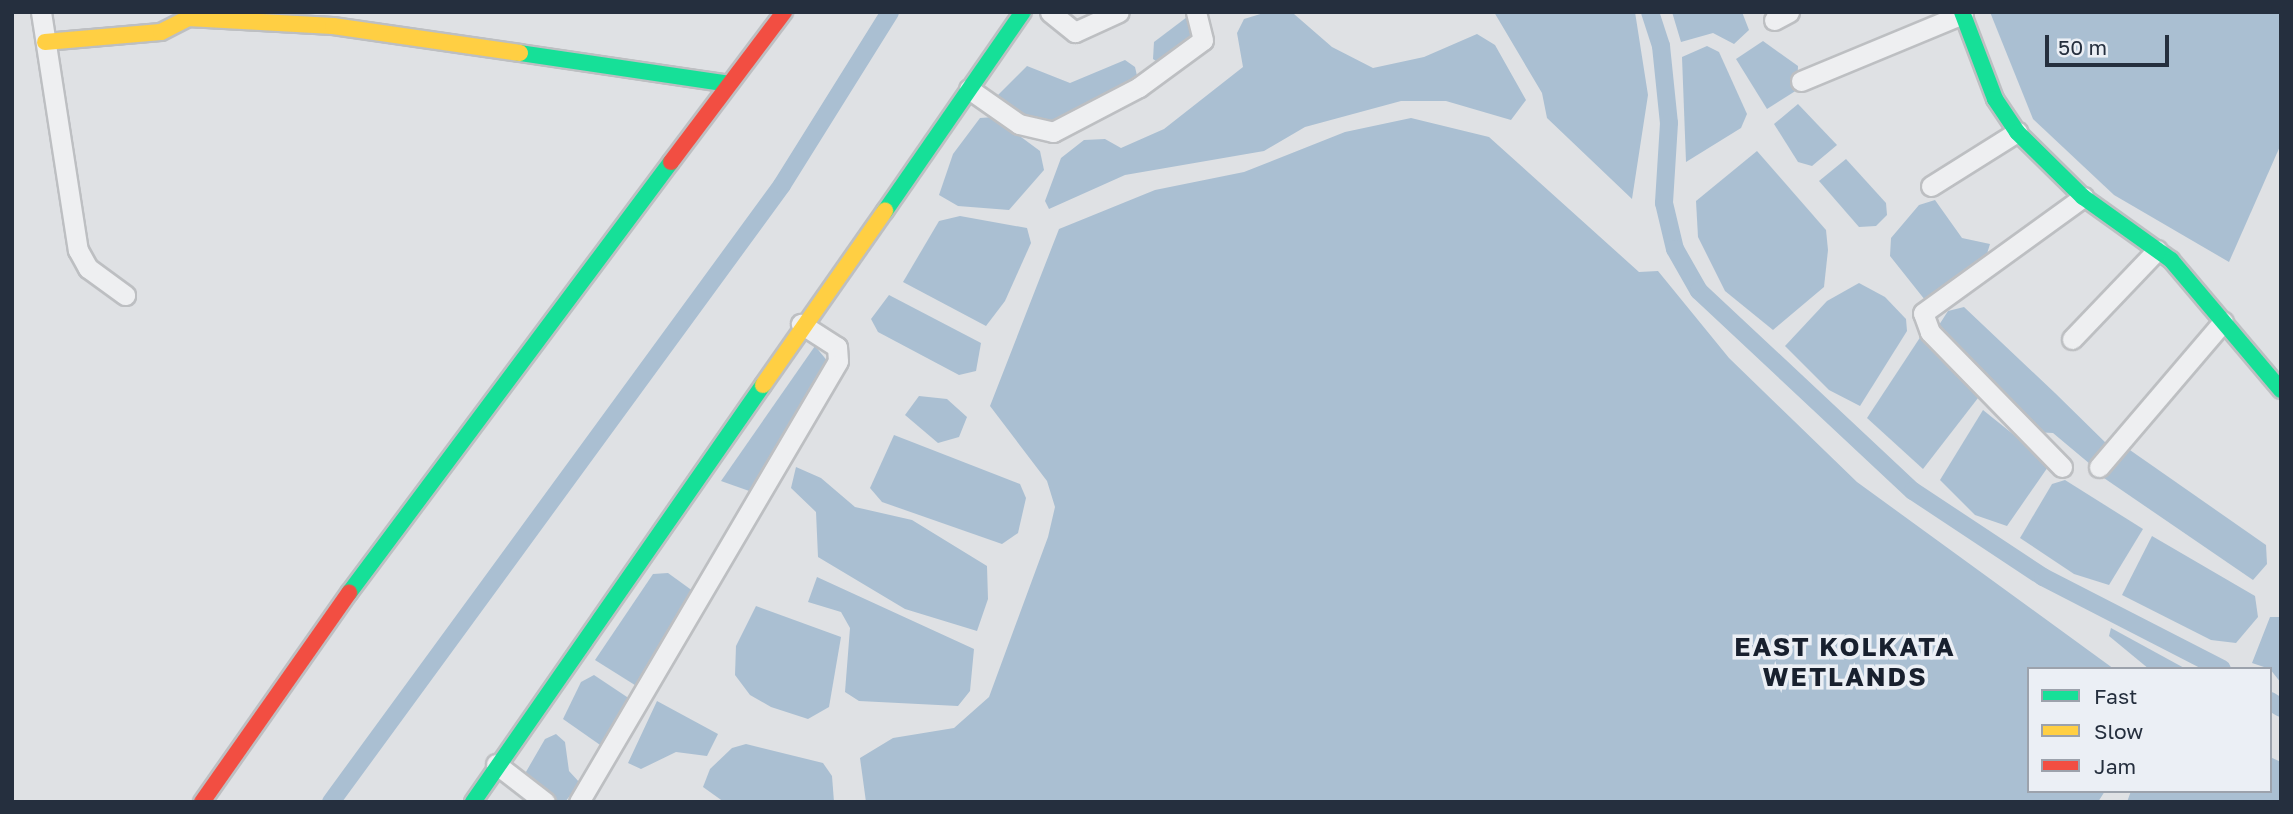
<!DOCTYPE html>
<style>
body{margin:0}
#map{position:relative;width:2293px;height:814px;overflow:hidden;background:#dfe1e4;font-family:"Golos Text",sans-serif}
div>[style]{position:absolute}
[style*='--x']{left:calc(var(--x)*1px);top:calc(var(--y)*1px);width:calc(var(--w)*1px);rotate:calc(var(--a)*1deg)}
.water>*{inset:0;background:#aabfd2}
.canal>*{height:18px;margin:-9px;padding:0 9px;transform-origin:9px;border-radius:9px;background:#aabfd2}
.roads{filter:drop-shadow(2px 0 #bdbfc2) drop-shadow(-2px 0 #bdbfc2) drop-shadow(0 2px #bdbfc2) drop-shadow(0 -2px #bdbfc2)}
.street>*{height:19px;margin:-9.5px;padding:0 9.5px;transform-origin:9.5px;border-radius:9.5px;background:#eeeff1}
.fast>*{height:16px;margin:-8px;padding:0 8px;transform-origin:8px;border-radius:8px;background:#16e098}
.slow>*{height:16px;margin:-8px;padding:0 8px;transform-origin:8px;border-radius:8px;background:#ffcf43}
.jam>*{height:16px;margin:-8px;padding:0 8px;transform-origin:8px;border-radius:8px;background:#f24e42}
span{translate:-50% -50%;white-space:nowrap;text-align:center;line-height:1.15;-webkit-text-stroke:7px #ebeff5;paint-order:stroke}
.district-label{font-size:26px;color:#18202e;font-weight:700;letter-spacing:2px}
.frame{position:absolute;inset:0;border:14px solid #252f3e;pointer-events:none}
.legend{position:absolute;left:2027px;top:667px;width:245px;height:126px;box-sizing:border-box;background:#ebeff5;border:2px solid #9ca2ac;margin:0;padding:9px 12px;list-style:none;font-size:21px;color:#252f3e}
.legend li{display:flex;align-items:center;gap:14px;height:35px}
.legend b{width:35px;border:2px solid #9ca2ac}
.scale{position:absolute;left:2045px;top:35px;width:124px;height:32px;box-sizing:border-box;border:4px solid #252f3e;border-top:0;padding-left:9px;font-size:21px;line-height:24px;white-space:nowrap;color:#252f3e;-webkit-text-stroke:5px #ebeff5;paint-order:stroke}
</style>
<div id="map">
<div class="water">
<div style="clip-path:polygon(1267px 12px,1294px 14px,1332px 47px,1373px 68px,1424px 57px,1477px 34px,1495px 45px,1526px 100px,1511px 120px,1446px 101px,1401px 101px,1305px 127px,1264px 151px,1125px 175px,1049px 209px,1045px 201px,1061px 158px,1084px 140px,1105px 139px,1121px 148px,1164px 129px,1243px 67px,1237px 33px,1244px 19px)"></div>
<div style="clip-path:polygon(1494px 12px,1635px 12px,1648px 95px,1632px 199px,1547px 118px,1542px 93px)"></div>
<div style="clip-path:polygon(1672px 12px,1742px 12px,1749px 30px,1734px 44px,1713px 33px,1681px 42px)"></div>
<div style="clip-path:polygon(1990px 12px,2281px 12px,2281px 144px,2229px 262px,2114px 195px,2033px 119px)"></div>
<div style="clip-path:polygon(1191px 14px,1204px 31px,1162px 65px,1153px 59px,1154px 42px)"></div>
<div style="clip-path:polygon(1763px 41px,1798px 66px,1797px 90px,1767px 109px,1736px 59px)"></div>
<div style="clip-path:polygon(1707px 46px,1719px 52px,1747px 114px,1741px 128px,1686px 162px,1682px 57px)"></div>
<div style="clip-path:polygon(1125px 60px,1135px 67px,1138px 80px,1054px 130px,1031px 122px,997px 96px,1027px 66px,1070px 83px)"></div>
<div style="clip-path:polygon(1798px 104px,1837px 145px,1812px 166px,1798px 162px,1774px 124px)"></div>
<div style="clip-path:polygon(994px 117px,1040px 151px,1044px 170px,1009px 210px,958px 206px,939px 195px,953px 154px,980px 118px)"></div>
<div style="clip-path:polygon(1411px 118px,1489px 137px,1639px 272px,1658px 271px,1729px 358px,1857px 482px,2114px 669px,2029px 669px,2029px 791px,2105px 791px,2098px 802px,866px 802px,860px 758px,893px 738px,954px 728px,989px 697px,1048px 537px,1055px 507px,1047px 481px,990px 406px,1059px 229px,1155px 190px,1244px 172px,1345px 132px)"></div>
<div style="clip-path:polygon(1757px 151px,1826px 230px,1828px 250px,1824px 287px,1773px 330px,1725px 291px,1698px 237px,1696px 201px)"></div>
<div style="clip-path:polygon(1846px 159px,1886px 203px,1887px 215px,1876px 226px,1859px 227px,1819px 181px)"></div>
<div style="clip-path:polygon(1935px 200px,1962px 238px,1990px 244px,1986px 257px,1925px 300px,1890px 256px,1891px 238px,1919px 205px)"></div>
<div style="clip-path:polygon(960px 216px,1027px 228px,1031px 243px,1005px 301px,986px 326px,903px 282px,939px 221px)"></div>
<div style="clip-path:polygon(1859px 283px,1885px 297px,1906px 319px,1907px 331px,1860px 406px,1829px 390px,1785px 346px,1827px 301px)"></div>
<div style="clip-path:polygon(889px 295px,981px 343px,976px 371px,959px 375px,878px 332px,871px 319px)"></div>
<div style="clip-path:polygon(1964px 307px,2055px 393px,2110px 447px,2090px 464px,2053px 433px,2034px 432px,1939px 325px,1948px 311px)"></div>
<div style="clip-path:polygon(1921px 336px,1978px 398px,1923px 469px,1867px 418px)"></div>
<div style="clip-path:polygon(815px 346px,829px 363px,752px 492px,721px 481px)"></div>
<div style="clip-path:polygon(919px 396px,947px 399px,967px 417px,959px 437px,938px 443px,905px 415px)"></div>
<div style="clip-path:polygon(1983px 410px,2050px 464px,2007px 526px,1975px 515px,1940px 480px)"></div>
<div style="clip-path:polygon(894px 435px,1020px 484px,1026px 498px,1018px 533px,1002px 544px,882px 502px,870px 488px)"></div>
<div style="clip-path:polygon(2127px 448px,2266px 545px,2267px 564px,2253px 580px,2101px 476px)"></div>
<div style="clip-path:polygon(796px 467px,821px 478px,855px 507px,912px 520px,987px 566px,988px 599px,977px 631px,905px 609px,818px 557px,816px 512px,791px 488px)"></div>
<div style="clip-path:polygon(2065px 480px,2143px 529px,2109px 585px,2074px 574px,2020px 538px,2052px 484px)"></div>
<div style="clip-path:polygon(2152px 536px,2255px 596px,2258px 617px,2236px 643px,2211px 640px,2122px 595px)"></div>
<div style="clip-path:polygon(668px 573px,697px 594px,638px 687px,595px 660px,653px 574px)"></div>
<div style="clip-path:polygon(817px 577px,974px 649px,970px 691px,958px 706px,859px 701px,845px 692px,850px 628px,841px 612px,808px 602px)"></div>
<div style="clip-path:polygon(756px 606px,841px 637px,829px 707px,808px 719px,771px 707px,750px 695px,735px 675px,736px 646px)"></div>
<div style="clip-path:polygon(2270px 617px,2281px 617px,2281px 683px,2270px 669px,2252px 663px)"></div>
<div style="clip-path:polygon(2111px 628px,2186px 669px,2149px 669px,2109px 636px)"></div>
<div style="clip-path:polygon(594px 675px,633px 701px,603px 747px,563px 719px,581px 682px)"></div>
<div style="clip-path:polygon(657px 701px,718px 734px,707px 756px,676px 752px,641px 769px,628px 763px)"></div>
<div style="clip-path:polygon(556px 734px,565px 742px,569px 771px,580px 783px,565px 802px,549px 799px,523px 777px,545px 739px)"></div>
<div style="clip-path:polygon(746px 744px,823px 763px,832px 776px,834px 802px,724px 802px,703px 787px,710px 769px,732px 748px)"></div>
<div style="clip-path:polygon(2270px 757px,2281px 762px,2281px 802px,2127px 802px,2131px 791px,2270px 791px)"></div>
</div>
<div class="canal">
<div style="--x:1650;--y:12;--w:36;--a:72"></div>
<div style="--x:1661;--y:46;--w:77;--a:84.1"></div>
<div style="--x:1669;--y:123;--w:80;--a:93.6"></div>
<div style="--x:1664;--y:203;--w:47;--a:76.6"></div>
<div style="--x:1675;--y:249;--w:48;--a:60.3"></div>
<div style="--x:1699;--y:291;--w:293;--a:43.1"></div>
<div style="--x:1913;--y:491;--w:156;--a:33.5"></div>
<div style="--x:2043;--y:577;--w:201;--a:27.2"></div>
<div style="--x:2270;--y:701;--w:13;--a:32"></div>
<div style="--x:331;--y:802;--w:764;--a:-53.83"></div>
<div style="--x:782;--y:185;--w:204;--a:-58"></div>
</div>
<div class="roads">
<div class="street">
<div style="--x:41;--y:12;--w:241;--a:81.2"></div>
<div style="--x:78;--y:250;--w:21;--a:61"></div>
<div style="--x:88;--y:268;--w:46;--a:36.1"></div>
<div style="--x:1050;--y:12;--w:32;--a:39"></div>
<div style="--x:1075;--y:32;--w:48;--a:-24.4"></div>
<div style="--x:1774;--y:20;--w:17;--a:-28"></div>
<div style="--x:1801;--y:81;--w:175;--a:-22.5"></div>
<div style="--x:969;--y:89;--w:61;--a:35"></div>
<div style="--x:1019;--y:124;--w:35;--a:13"></div>
<div style="--x:1053;--y:132;--w:97;--a:-27.6"></div>
<div style="--x:1139;--y:87;--w:79;--a:-36.3"></div>
<div style="--x:1203;--y:40;--w:29;--a:-104"></div>
<div style="--x:1931;--y:186;--w:102;--a:-32.1"></div>
<div style="--x:2072;--y:339;--w:123;--a:-46.3"></div>
<div style="--x:2062;--y:467;--w:189;--a:-134.4"></div>
<div style="--x:1930;--y:332;--w:20;--a:-110"></div>
<div style="--x:1923;--y:313;--w:198;--a:-35.9"></div>
<div style="--x:2099;--y:467;--w:191;--a:-49.5"></div>
<div style="--x:496;--y:764;--w:62;--a:37.8"></div>
<div style="--x:579;--y:802;--w:511;--a:-59.57"></div>
<div style="--x:838;--y:361;--w:14;--a:-94"></div>
<div style="--x:837;--y:347;--w:43;--a:-147.4"></div>
</div>
<div class="fast">
<div style="--x:1962;--y:12;--w:93;--a:69.2"></div>
<div style="--x:1995;--y:99;--w:40;--a:56"></div>
<div style="--x:2017;--y:132;--w:93;--a:44.6"></div>
<div style="--x:2083;--y:197;--w:108;--a:35.6"></div>
<div style="--x:2171;--y:260;--w:170;--a:49.8"></div>
<div style="--x:520;--y:53;--w:211;--a:8.4"></div>
<div style="--x:885;--y:211;--w:242;--a:-55.3"></div>
<div style="--x:349;--y:593;--w:538;--a:-53.24"></div>
<div style="--x:473;--y:802;--w:508;--a:-55.18"></div>
</div>
<div class="slow">
<div style="--x:45;--y:42;--w:116;--a:-4.9"></div>
<div style="--x:161;--y:32;--w:30;--a:-27"></div>
<div style="--x:188;--y:18;--w:145;--a:3.2"></div>
<div style="--x:333;--y:26;--w:189;--a:8.2"></div>
<div style="--x:763;--y:385;--w:213;--a:-55"></div>
</div>
<div class="jam">
<div style="--x:671;--y:162;--w:188;--a:-53"></div>
<div style="--x:202;--y:802;--w:256;--a:-54.9"></div>
</div>
</div>
<div class="district-label">
<span style="left:1845px;top:662px">EAST KOLKATA<br>WETLANDS</span>
</div>
<div class="frame"></div>
<ul class="legend">
<li><b style="height:9px;background:#16e098"></b>Fast</li>
<li><b style="height:9px;background:#ffcf43"></b>Slow</li>
<li><b style="height:9px;background:#f24e42"></b>Jam</li>
</ul>
<div class="scale">50 m</div>
</div>
